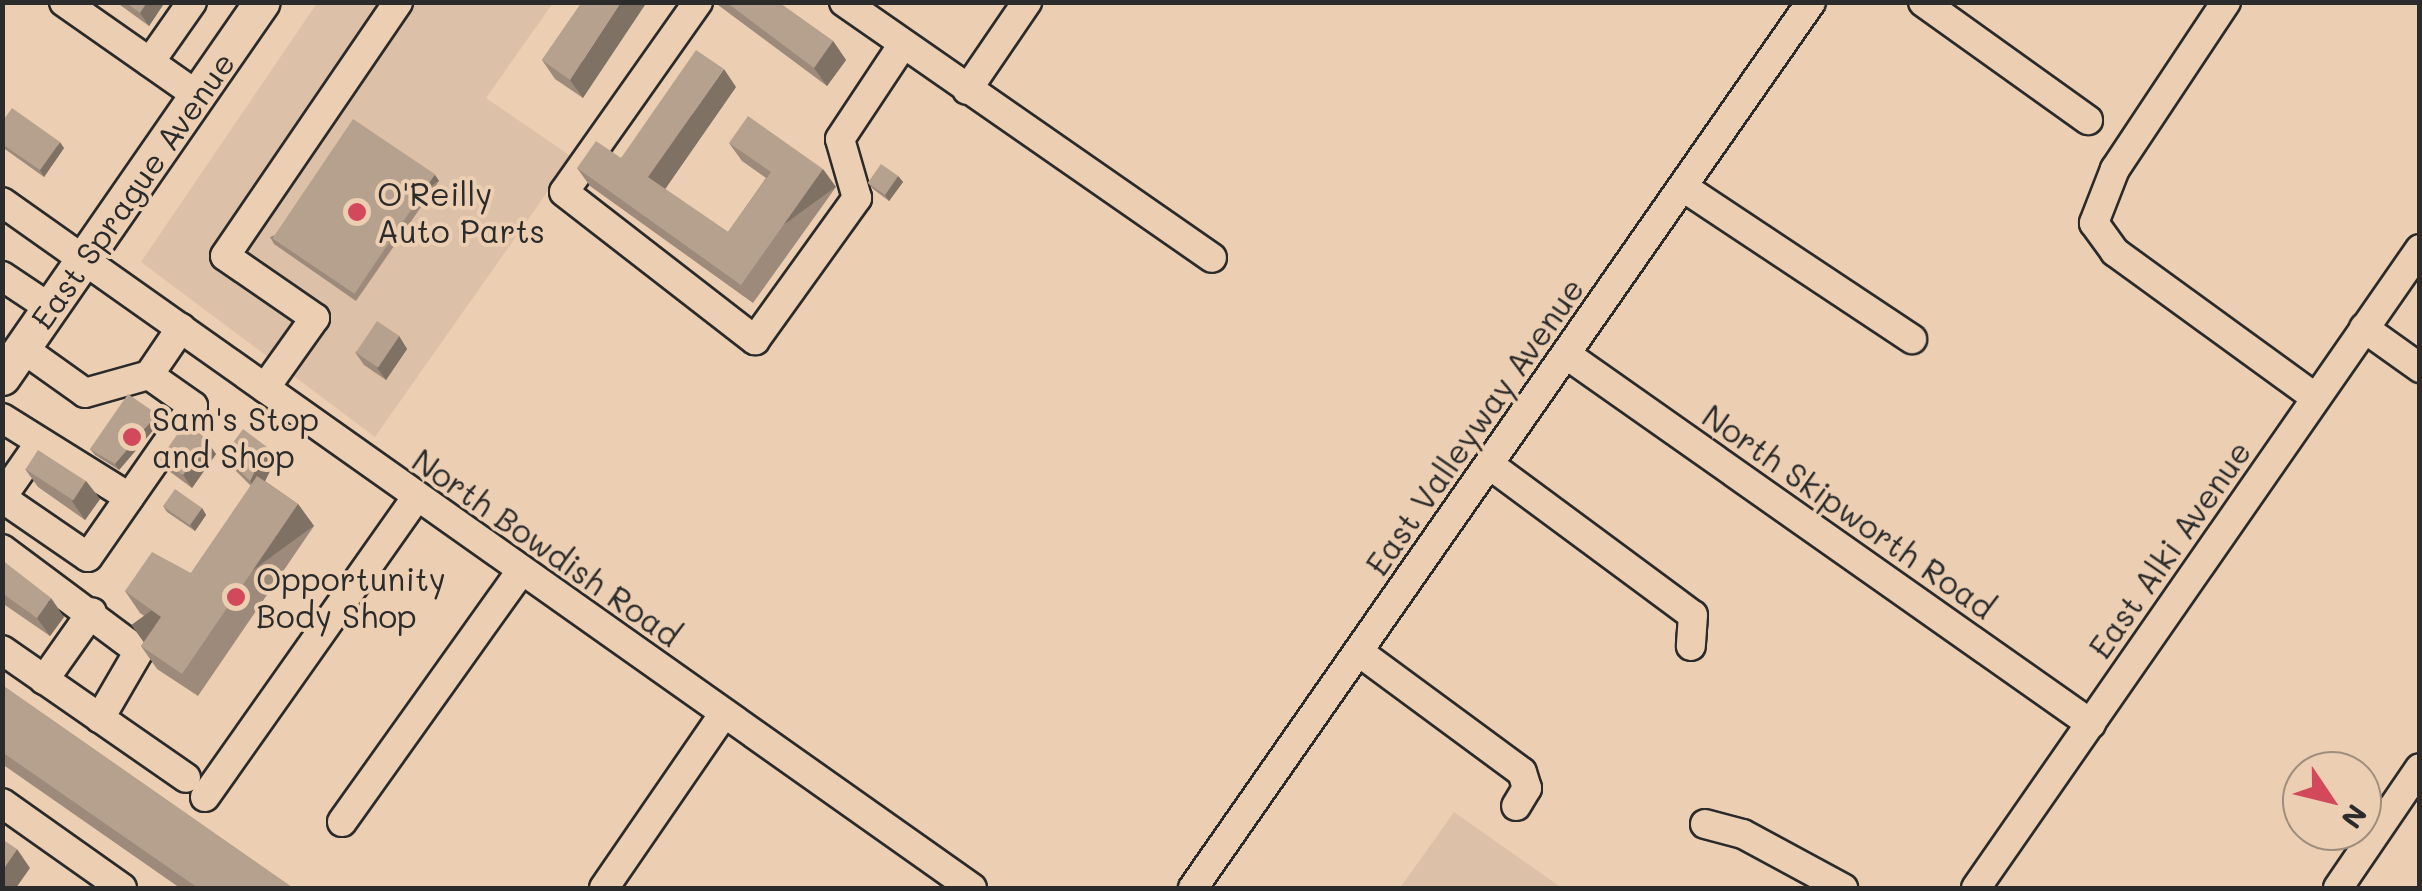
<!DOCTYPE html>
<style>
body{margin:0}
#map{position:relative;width:2422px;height:891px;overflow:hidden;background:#eccfb3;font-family:Mali,sans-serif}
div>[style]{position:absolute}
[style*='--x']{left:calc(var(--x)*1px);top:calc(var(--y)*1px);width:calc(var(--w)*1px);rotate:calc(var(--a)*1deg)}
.built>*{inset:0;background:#dcc1a8}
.roads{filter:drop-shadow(2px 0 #2b2b2b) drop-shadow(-2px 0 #2b2b2b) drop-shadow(0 2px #2b2b2b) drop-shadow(0 -2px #2b2b2b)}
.minor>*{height:28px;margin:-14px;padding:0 14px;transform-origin:14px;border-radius:14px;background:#eccfb3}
.major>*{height:35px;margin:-17.5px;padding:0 17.5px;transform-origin:17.5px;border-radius:17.5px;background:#eccfb3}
.wall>*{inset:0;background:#9d8a7a}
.shaded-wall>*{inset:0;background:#7f7163;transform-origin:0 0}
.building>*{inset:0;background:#b6a18e;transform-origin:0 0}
.dots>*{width:28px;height:28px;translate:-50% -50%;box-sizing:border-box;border:5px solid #eccfb3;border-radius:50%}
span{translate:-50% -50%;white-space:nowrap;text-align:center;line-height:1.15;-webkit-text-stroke:8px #eccfb3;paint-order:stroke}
.street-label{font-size:32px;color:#2b2b2b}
.poi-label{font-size:32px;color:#2b2b2b}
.left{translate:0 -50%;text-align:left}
.frame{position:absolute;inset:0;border:5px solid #2b2b2b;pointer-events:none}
.north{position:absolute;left:2282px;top:751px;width:100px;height:100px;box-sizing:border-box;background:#eccfb3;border:2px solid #9f8d7d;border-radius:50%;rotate:125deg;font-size:28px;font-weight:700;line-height:40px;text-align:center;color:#2b2b2b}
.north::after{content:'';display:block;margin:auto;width:35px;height:45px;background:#d1495b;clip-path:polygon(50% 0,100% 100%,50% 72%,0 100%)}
</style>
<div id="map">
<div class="built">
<div style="clip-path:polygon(317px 3px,553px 3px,486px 98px,572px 157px,375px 437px,141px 262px)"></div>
<div style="clip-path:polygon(1454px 812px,1562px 888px,1400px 888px)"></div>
</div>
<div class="roads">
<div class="minor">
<div style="--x:64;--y:2;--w:162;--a:35"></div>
<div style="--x:698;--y:2;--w:232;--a:125.2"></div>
<div style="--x:564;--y:192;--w:242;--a:37.8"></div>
<div style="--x:755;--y:340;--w:175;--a:-54.3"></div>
<div style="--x:857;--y:198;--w:61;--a:-106.1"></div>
<div style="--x:840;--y:139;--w:114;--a:-56.4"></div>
<div style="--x:844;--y:2;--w:448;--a:34.8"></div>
<div style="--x:1923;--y:2;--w:203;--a:35.6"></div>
<div style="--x:2226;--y:2;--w:201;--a:123.6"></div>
<div style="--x:2115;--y:169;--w:58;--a:111.3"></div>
<div style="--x:2094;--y:223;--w:36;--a:54"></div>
<div style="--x:2115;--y:252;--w:248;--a:36"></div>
<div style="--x:150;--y:62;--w:73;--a:-55"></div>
<div style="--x:967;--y:90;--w:107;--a:-55.7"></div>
<div style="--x:1683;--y:187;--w:275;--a:33.6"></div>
<div style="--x:2;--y:202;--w:1188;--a:35.27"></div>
<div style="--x:2;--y:276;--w:58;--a:33.7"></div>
<div style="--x:2364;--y:328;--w:69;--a:35.5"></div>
<div style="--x:22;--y:348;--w:77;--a:35.5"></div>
<div style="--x:85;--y:393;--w:66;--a:-15.7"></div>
<div style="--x:149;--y:375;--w:57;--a:-55.8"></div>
<div style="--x:1567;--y:355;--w:641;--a:35.15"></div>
<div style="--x:265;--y:388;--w:86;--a:-54.5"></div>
<div style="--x:315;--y:318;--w:109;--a:-145.4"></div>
<div style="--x:225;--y:256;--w:307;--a:-55.7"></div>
<div style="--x:2;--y:418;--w:150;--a:31.9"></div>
<div style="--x:1490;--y:465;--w:252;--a:36.5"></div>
<div style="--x:1693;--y:615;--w:31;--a:94"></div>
<div style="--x:2;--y:497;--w:65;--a:-55.1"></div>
<div style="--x:2;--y:498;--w:104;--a:34.5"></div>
<div style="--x:88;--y:557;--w:184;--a:-55.2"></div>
<div style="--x:193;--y:406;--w:54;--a:-144.8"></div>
<div style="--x:2;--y:549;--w:171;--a:36.7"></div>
<div style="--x:139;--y:651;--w:78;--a:120.2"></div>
<div style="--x:2;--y:650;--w:224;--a:34.8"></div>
<div style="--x:1359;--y:652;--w:202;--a:36.4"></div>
<div style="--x:1522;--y:772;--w:17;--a:73"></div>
<div style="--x:1527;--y:788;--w:21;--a:121"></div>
<div style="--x:44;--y:680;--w:83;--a:-54.8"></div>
<div style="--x:205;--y:797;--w:368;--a:-54.8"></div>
<div style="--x:2;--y:803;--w:147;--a:35.3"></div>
<div style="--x:342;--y:822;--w:308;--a:-54.5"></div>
<div style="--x:1705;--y:824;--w:39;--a:15"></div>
<div style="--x:1743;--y:834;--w:114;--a:28.4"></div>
<div style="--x:604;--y:888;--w:210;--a:-55.5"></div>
<div style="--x:1193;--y:888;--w:1080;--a:-55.1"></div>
<div style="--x:1976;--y:888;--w:778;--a:-55.21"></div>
<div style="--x:2338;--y:888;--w:145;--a:-55.7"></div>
</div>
<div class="major">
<div style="--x:2;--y:377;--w:456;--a:-55.3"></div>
</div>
</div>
<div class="wall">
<div style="clip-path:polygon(116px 2px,165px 2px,149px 26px)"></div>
<div style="clip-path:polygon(582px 2px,583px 98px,555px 79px,542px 60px)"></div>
<div style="clip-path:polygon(714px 2px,778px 2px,833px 41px,846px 60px,827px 86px)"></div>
<div style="clip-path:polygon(736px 87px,665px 189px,728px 232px,766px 178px,742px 161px,729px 143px,836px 187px,753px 303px,590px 186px,577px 168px,621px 158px)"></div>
<div style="clip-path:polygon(2px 122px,64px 148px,44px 177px,2px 147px)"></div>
<div style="clip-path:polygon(435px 175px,439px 181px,356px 301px,274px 244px,270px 237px)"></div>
<div style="clip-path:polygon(898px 176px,903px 182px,889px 201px,873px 189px,868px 183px)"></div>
<div style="clip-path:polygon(399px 336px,407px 349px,386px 380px,364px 365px,355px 352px)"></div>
<div style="clip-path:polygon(161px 421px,119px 470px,95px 455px,90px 449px)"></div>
<div style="clip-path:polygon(216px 454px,192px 488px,169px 471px,160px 459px)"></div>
<div style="clip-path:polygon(224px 455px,276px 459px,265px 481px,298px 504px,314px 526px,198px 696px,157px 669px,141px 646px,156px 624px,140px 613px,125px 591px,191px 573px,251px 486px,233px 468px)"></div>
<div style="clip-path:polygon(25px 469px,86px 481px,100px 499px,85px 520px,38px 487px)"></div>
<div style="clip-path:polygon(163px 506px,202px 508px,206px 515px,195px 531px,167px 512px)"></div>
<div style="clip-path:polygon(2px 560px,64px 617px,50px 636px,2px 603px)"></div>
<div style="clip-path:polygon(2px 685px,293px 888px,180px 888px,2px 764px)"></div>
</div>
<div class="shaded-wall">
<div style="clip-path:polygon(147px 2px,165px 2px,149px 26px,140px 13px)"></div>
<div style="clip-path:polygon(621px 2px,647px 2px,583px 98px,570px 80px)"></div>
<div style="clip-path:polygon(833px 41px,846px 60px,827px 86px,814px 68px)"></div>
<div style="clip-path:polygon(724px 69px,736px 87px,661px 195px,648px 177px)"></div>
<div style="clip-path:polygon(60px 142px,64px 148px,44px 177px,40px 170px)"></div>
<div style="left:823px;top:169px;width:22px;height:142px;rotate:54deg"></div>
<div style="left:435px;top:175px;width:7px;height:146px;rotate:56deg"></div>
<div style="clip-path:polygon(898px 176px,903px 182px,889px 201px,885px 195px)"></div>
<div style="clip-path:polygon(399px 336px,407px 349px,386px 380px,377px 368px)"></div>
<div style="clip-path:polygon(157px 414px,161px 421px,119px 470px,115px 464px)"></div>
<div style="clip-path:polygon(207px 441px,216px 454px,192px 488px,183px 475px)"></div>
<div style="clip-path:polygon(267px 447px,276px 459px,259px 493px,250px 481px)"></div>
<div style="clip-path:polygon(86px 481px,100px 499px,85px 520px,72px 501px)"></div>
<div style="left:298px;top:504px;width:27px;height:206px;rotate:54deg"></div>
<div style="clip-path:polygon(202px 508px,206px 515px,195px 531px,190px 525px)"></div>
<div style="clip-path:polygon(51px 598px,64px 617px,50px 636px,37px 618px)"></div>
<div style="clip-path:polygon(17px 849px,30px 868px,16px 888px,2px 888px,2px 871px)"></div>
</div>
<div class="building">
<div style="clip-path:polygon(125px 2px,147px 2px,140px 13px)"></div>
<div style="clip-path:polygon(582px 2px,621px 2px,570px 80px,542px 60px)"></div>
<div style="clip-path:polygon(726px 2px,778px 2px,833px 41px,814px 68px)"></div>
<div style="clip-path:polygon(696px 50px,724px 69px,648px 177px,728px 232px,771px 172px,729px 143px,748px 116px,823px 169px,741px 285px,577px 168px,596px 141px,621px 158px)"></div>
<div style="clip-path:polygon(12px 108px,60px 142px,40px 170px,2px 144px,2px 122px)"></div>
<div style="left:353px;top:119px;width:99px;height:144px;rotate:34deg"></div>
<div style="left:881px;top:164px;width:21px;height:23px;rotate:35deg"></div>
<div style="left:377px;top:321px;width:27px;height:38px;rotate:34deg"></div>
<div style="clip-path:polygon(128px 394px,157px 414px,115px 464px,90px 449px)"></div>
<div style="clip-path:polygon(188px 419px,207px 441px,183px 475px,160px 459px)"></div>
<div style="clip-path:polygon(243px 429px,267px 447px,250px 481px,224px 455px)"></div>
<div style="left:38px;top:450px;width:57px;height:23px;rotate:33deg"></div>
<div style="clip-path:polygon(257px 476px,298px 504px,182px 674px,141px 646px,161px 617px,125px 591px,152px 552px,191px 573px)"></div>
<div style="left:175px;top:489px;width:33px;height:21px;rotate:35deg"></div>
<div style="clip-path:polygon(2px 560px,51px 598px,37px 618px,2px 593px)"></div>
<div style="clip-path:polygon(2px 685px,293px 888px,198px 888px,2px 752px)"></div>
<div style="clip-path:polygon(2px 839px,17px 849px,2px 871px)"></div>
</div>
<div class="dots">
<div style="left:357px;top:212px;background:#d1495b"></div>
<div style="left:132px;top:437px;background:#d1495b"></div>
<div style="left:236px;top:597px;background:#d1495b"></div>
</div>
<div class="street-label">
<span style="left:132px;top:190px;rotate:-55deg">East Sprague Avenue</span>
<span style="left:1474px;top:426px;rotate:-55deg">East Valleyway Avenue</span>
<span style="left:1849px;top:511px;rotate:35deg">North Skipworth Road</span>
<span style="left:547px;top:547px;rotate:35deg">North Bowdish Road</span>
<span style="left:2169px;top:549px;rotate:-55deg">East Alki Avenue</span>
</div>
<div class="poi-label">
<span class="left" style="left:377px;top:212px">O'Reilly<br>Auto Parts</span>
<span class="left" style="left:152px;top:437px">Sam's Stop<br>and Shop</span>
<span class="left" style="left:256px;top:597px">Opportunity<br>Body Shop</span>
</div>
<div class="frame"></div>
<div class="north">N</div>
</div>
